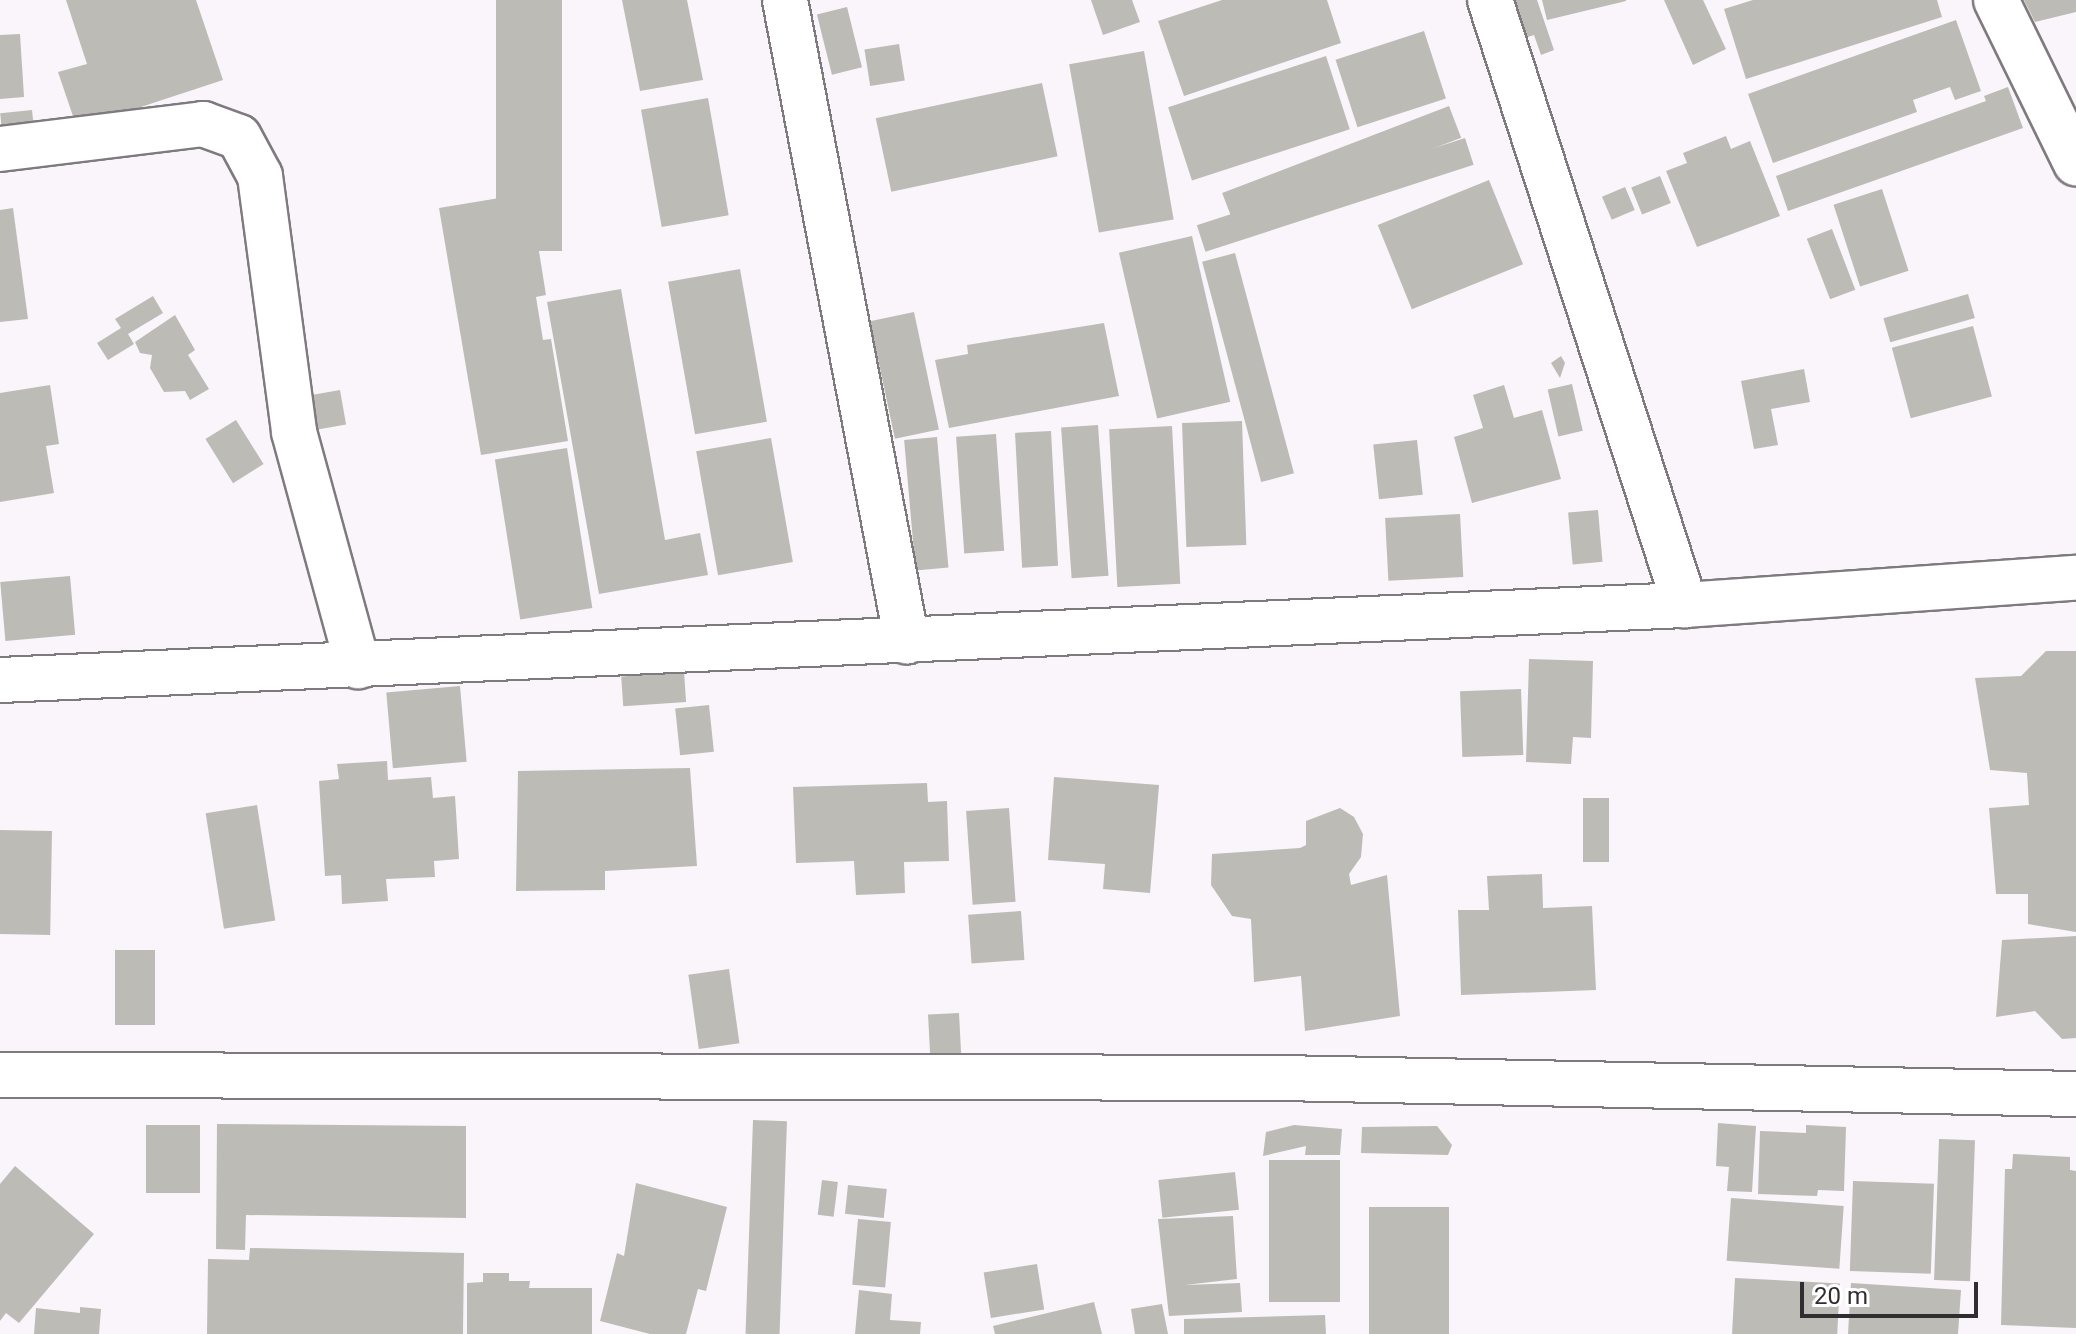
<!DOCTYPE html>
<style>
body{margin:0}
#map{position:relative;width:2076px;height:1334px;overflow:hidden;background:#faf5fa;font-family:Roboto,sans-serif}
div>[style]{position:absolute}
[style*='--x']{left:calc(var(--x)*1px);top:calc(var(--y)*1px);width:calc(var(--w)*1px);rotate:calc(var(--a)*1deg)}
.building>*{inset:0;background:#bdbbb5;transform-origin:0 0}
.roads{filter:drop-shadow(2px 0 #7e7a7e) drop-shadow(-2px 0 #7e7a7e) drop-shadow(0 2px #7e7a7e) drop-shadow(0 -2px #7e7a7e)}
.minor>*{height:44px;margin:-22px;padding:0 22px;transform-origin:22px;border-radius:22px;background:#fff}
span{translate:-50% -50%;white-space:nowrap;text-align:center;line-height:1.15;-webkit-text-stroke:7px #fff;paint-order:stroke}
.scale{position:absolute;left:1800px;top:1282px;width:178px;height:36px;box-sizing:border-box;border:4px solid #302e30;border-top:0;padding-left:10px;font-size:24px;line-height:28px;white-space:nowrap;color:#302e30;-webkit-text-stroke:6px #fff;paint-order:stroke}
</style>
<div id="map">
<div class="building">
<div style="clip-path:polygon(66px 0,196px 0,223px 80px,77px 128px,58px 72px,87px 64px)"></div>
<div style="left:496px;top:0;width:66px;height:251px"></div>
<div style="clip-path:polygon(622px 0,687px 0,703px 80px,640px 91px)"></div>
<div style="clip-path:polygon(1091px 0,1132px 0,1140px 22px,1103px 35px)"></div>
<div style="clip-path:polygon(1222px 0,1327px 0,1341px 43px,1184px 96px,1158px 21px)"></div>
<div style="clip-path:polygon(1501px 0,1537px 0,1554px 50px,1541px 55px,1534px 35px,1516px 41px)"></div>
<div style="clip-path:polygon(1542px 0,1626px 0,1626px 1px,1547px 20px)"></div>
<div style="clip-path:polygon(1664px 0,1703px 0,1726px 49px,1693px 65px)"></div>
<div style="clip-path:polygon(1753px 0,1937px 0,1942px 17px,1746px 79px,1724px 9px)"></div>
<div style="clip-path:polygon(2024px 0,2076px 0,2076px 12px,2035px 22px)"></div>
<div style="left:847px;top:7px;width:62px;height:31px;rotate:76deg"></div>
<div style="clip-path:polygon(1956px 20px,1981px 91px,1955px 100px,1950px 87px,1913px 100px,1917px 112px,1773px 163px,1748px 94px)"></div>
<div style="left:1424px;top:31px;width:71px;height:93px;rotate:72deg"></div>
<div style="clip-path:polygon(20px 34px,24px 97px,0 99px,0 35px)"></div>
<div style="left:899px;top:44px;width:37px;height:35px;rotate:81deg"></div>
<div style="left:1144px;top:51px;width:171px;height:76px;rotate:80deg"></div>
<div style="left:1326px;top:56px;width:77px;height:166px;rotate:72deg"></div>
<div style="left:1042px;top:83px;width:75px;height:170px;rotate:78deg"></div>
<div style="clip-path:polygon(2008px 87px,2023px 128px,1788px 211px,1776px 176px,1986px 101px,1984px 96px)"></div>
<div style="left:708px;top:98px;width:119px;height:68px;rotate:80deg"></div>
<div style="left:1449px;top:106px;width:34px;height:243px;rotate:69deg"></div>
<div style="left:32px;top:110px;width:31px;height:32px;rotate:84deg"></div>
<div style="clip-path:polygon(1726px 136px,1731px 149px,1750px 141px,1780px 216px,1697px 247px,1666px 171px,1687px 163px,1683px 153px)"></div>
<div style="left:1465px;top:138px;width:28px;height:282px;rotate:72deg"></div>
<div style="left:1660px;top:176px;width:29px;height:31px;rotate:68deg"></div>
<div style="left:1489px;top:180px;width:91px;height:120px;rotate:68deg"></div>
<div style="left:1625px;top:187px;width:25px;height:25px;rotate:67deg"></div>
<div style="left:1882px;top:189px;width:86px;height:51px;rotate:72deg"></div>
<div style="clip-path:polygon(517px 195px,521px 223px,534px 220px,546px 295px,536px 297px,543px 340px,551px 339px,568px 441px,481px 455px,439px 208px)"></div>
<div style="clip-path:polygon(13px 208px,28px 319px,0 322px,0 210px)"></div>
<div style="left:1832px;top:229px;width:65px;height:27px;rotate:69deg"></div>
<div style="left:1192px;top:236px;width:170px;height:75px;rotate:77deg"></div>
<div style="left:1235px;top:253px;width:228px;height:34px;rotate:75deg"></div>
<div style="left:740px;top:269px;width:155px;height:73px;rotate:80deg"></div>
<div style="clip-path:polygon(621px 289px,665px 540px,700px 533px,708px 575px,599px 594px,547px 302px)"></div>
<div style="left:1968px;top:294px;width:25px;height:88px;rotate:74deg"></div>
<div style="clip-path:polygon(153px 296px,163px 313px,128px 334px,134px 344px,108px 360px,97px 343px,121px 328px,115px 319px)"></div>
<div style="left:914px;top:312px;width:120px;height:45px;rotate:78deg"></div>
<div style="clip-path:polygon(175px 315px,195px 350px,188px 355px,209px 389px,190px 400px,185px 391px,164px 392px,150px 368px,152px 355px,140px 353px,135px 342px)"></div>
<div style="clip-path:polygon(1104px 323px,1119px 396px,949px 428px,935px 360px,968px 354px,967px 345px)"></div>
<div style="left:1973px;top:326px;width:73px;height:84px;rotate:75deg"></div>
<div style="clip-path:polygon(1561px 356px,1565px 363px,1560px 378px,1551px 363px)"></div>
<div style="clip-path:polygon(1804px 369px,1810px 402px,1771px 409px,1778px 445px,1754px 449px,1741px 381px)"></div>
<div style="left:1572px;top:384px;width:48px;height:25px;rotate:77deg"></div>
<div style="clip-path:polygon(50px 385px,59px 444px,46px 446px,54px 493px,0 502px,0 393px)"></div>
<div style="clip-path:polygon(1504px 385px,1514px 418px,1542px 410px,1561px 479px,1472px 503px,1454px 437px,1483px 428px,1473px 395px)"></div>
<div style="left:340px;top:390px;width:35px;height:36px;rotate:80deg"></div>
<div style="left:236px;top:420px;width:52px;height:36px;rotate:58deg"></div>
<div style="left:1242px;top:421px;width:124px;height:60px;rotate:88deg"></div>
<div style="left:1098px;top:425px;width:151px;height:37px;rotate:86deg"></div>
<div style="left:1172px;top:426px;width:158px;height:63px;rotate:87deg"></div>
<div style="left:1051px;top:431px;width:135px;height:36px;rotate:87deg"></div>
<div style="left:996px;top:434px;width:117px;height:40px;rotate:86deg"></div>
<div style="left:937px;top:437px;width:131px;height:33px;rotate:85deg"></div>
<div style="left:771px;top:438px;width:126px;height:76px;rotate:80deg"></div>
<div style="left:1417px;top:440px;width:55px;height:44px;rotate:84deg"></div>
<div style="left:567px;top:448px;width:162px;height:73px;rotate:81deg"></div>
<div style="left:1598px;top:510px;width:52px;height:30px;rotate:85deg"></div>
<div style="left:1460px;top:514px;width:63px;height:75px;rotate:87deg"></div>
<div style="left:70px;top:576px;width:59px;height:70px;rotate:85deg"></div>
<div style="clip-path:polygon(2046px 651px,2076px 651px,2076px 932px,2028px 924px,2028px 894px,1996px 894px,1989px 808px,2029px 805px,2027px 773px,1990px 770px,1975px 678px,2021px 676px)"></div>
<div style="clip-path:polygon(1529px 659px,1593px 661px,1591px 738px,1573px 737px,1571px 764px,1526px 762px)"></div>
<div style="left:684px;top:672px;width:30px;height:63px;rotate:86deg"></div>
<div style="left:460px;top:686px;width:76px;height:74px;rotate:85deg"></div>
<div style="left:1521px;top:689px;width:66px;height:61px;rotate:88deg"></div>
<div style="left:709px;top:705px;width:47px;height:34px;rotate:84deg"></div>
<div style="clip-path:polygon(387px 761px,388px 780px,431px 777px,433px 798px,455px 796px,459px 859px,434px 861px,435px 877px,386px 879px,388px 901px,342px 904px,341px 875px,325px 876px,319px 781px,339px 779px,337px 764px)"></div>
<div style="clip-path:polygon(690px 768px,697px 866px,605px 871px,605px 890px,516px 891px,518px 771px)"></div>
<div style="clip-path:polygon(1054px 777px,1159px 785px,1150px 893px,1103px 889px,1105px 864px,1048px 860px)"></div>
<div style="clip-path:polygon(927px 783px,928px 802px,947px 801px,949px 861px,904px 862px,905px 893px,856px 895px,854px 861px,796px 863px,793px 787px)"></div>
<div style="left:1583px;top:798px;width:26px;height:64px"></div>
<div style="left:257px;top:805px;width:117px;height:52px;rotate:81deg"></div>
<div style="left:1009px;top:808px;width:94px;height:43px;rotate:86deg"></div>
<div style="clip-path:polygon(1340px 808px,1354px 817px,1363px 834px,1361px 857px,1349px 874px,1351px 885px,1387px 875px,1400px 1016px,1305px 1031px,1301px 976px,1254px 982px,1251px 919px,1232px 916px,1211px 885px,1212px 854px,1300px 848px,1306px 845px,1306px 821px)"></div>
<div style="left:0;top:830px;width:52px;height:104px;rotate:1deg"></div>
<div style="clip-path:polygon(1542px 874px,1543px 908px,1592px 906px,1596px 990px,1461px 995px,1458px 910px,1489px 910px,1487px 876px)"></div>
<div style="left:1021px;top:911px;width:49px;height:53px;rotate:86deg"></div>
<div style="clip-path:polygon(2076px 936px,2076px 1038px,2062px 1039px,2035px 1011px,1996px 1017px,2002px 940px)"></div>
<div style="left:115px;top:950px;width:40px;height:75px"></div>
<div style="left:729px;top:969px;width:75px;height:41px;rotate:82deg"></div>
<div style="left:959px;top:1013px;width:52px;height:31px;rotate:87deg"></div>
<div style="left:753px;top:1120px;width:34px;height:214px;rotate:2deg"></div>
<div style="clip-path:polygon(1718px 1123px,1756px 1126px,1752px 1192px,1727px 1191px,1729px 1167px,1716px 1166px)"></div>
<div style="clip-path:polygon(217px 1124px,466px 1126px,466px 1218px,246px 1215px,245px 1250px,216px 1249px)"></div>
<div style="left:200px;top:1125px;width:68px;height:54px;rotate:90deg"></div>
<div style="clip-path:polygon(1294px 1125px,1342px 1129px,1340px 1155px,1305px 1155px,1306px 1146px,1263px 1156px,1266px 1132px)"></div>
<div style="clip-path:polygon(1806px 1125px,1846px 1127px,1844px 1191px,1818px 1190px,1817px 1196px,1758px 1194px,1760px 1131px,1806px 1133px)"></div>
<div style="clip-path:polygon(1437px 1126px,1452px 1145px,1448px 1155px,1361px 1153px,1362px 1127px)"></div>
<div style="left:1939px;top:1139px;width:36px;height:141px;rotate:2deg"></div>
<div style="clip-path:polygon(2013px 1154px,2070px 1157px,2070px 1170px,2076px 1171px,2076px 1328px,2001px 1325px,2005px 1169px,2012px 1169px)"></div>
<div style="left:1340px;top:1160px;width:142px;height:71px;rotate:90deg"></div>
<div style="clip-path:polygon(15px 1166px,94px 1234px,19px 1323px,6px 1313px,0 1321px,0 1184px)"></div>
<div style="left:1235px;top:1172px;width:38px;height:77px;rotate:84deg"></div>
<div style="left:822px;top:1180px;width:16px;height:35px;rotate:7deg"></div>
<div style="left:1853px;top:1181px;width:81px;height:90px;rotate:2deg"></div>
<div style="clip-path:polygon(636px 1183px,727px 1207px,706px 1291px,698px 1289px,686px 1334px,650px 1334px,600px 1321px,617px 1253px,624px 1256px)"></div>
<div style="left:848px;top:1185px;width:39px;height:29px;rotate:6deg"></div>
<div style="left:1731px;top:1198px;width:113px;height:63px;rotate:4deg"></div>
<div style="left:1369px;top:1207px;width:80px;height:127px"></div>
<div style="clip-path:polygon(1233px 1216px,1237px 1279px,1185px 1285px,1240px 1283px,1242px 1312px,1169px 1316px,1158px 1219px)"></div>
<div style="left:858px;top:1219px;width:33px;height:66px;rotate:5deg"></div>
<div style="clip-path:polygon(250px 1248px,464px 1253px,463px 1334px,207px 1334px,208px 1259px,249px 1260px)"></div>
<div style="left:1037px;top:1264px;width:46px;height:54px;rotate:81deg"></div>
<div style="clip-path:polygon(483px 1273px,509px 1273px,509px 1281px,530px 1281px,529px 1288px,592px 1288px,592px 1334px,467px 1334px,467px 1283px,483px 1282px)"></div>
<div style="left:1735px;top:1278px;width:105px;height:56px;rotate:3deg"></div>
<div style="clip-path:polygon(1851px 1283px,1961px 1290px,1958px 1334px,1848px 1334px)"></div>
<div style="clip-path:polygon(859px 1290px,892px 1294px,890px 1320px,921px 1322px,920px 1334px,855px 1334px)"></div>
<div style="clip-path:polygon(1094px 1302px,1102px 1334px,995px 1334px,993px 1326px)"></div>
<div style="clip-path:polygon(1162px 1304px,1168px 1334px,1135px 1334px,1131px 1309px)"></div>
<div style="clip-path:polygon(80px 1307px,101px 1309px,99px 1334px,34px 1334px,36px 1308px,80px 1313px)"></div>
<div style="clip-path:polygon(1325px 1315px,1326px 1334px,1184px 1334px,1184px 1319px)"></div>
</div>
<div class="roads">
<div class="minor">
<div style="--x:785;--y:0;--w:653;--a:79.24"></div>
<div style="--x:1490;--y:0;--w:636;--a:72.14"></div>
<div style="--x:1996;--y:0;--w:182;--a:63.9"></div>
<div style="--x:0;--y:149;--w:205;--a:-7"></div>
<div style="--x:203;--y:124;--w:38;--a:20"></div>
<div style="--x:239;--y:137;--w:44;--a:61.7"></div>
<div style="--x:260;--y:176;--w:258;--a:82.4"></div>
<div style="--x:294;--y:432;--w:243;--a:74.7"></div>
<div style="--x:0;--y:680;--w:1687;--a:-2.55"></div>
<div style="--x:1685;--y:605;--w:392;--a:-4"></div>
<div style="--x:0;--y:1075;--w:1280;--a:0.13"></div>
<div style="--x:1280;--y:1078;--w:796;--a:1.15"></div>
</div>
</div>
<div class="scale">20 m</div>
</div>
